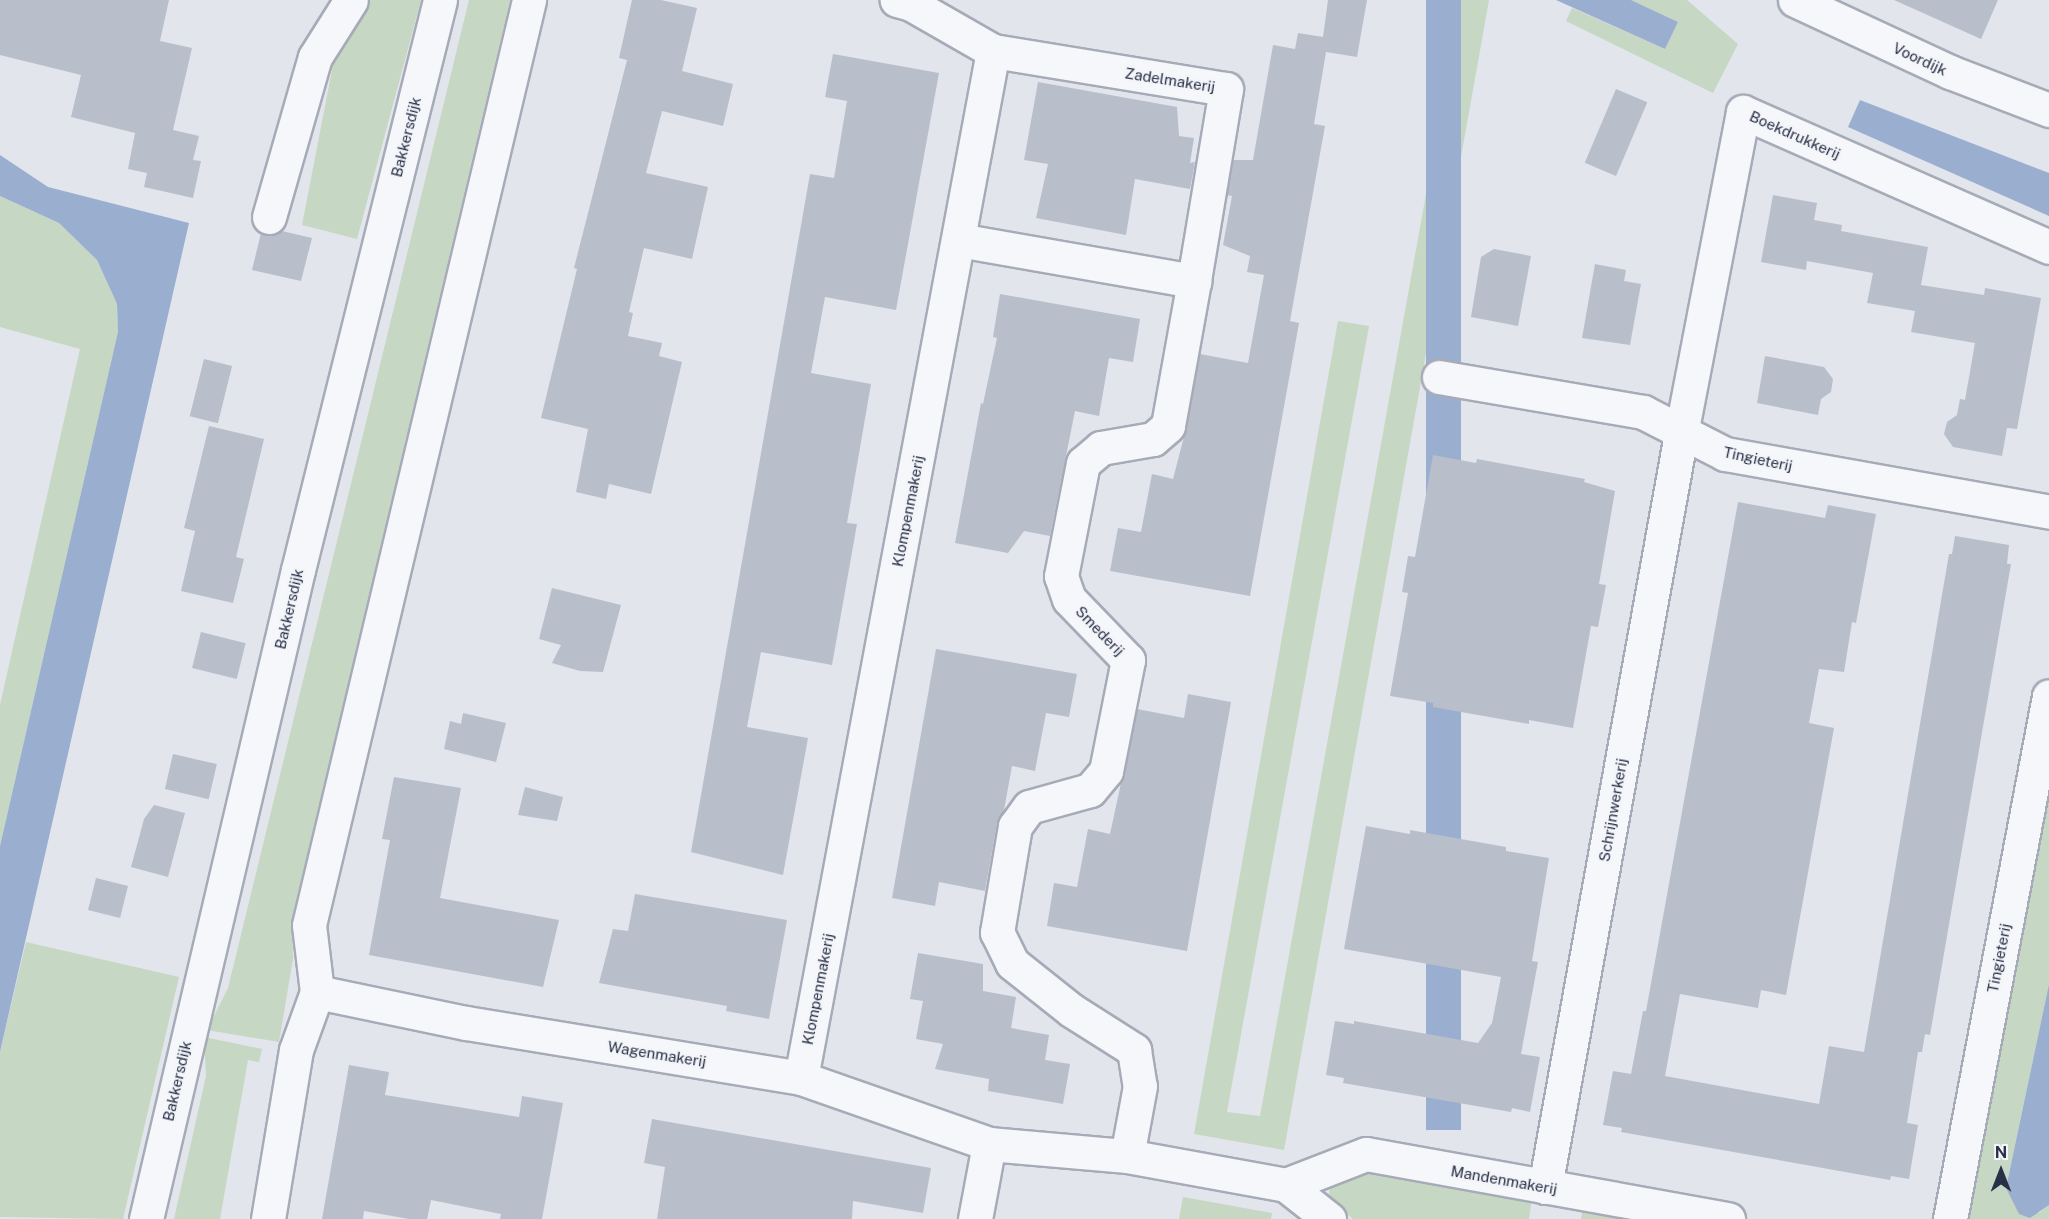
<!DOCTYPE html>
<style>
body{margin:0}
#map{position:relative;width:2049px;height:1219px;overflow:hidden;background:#e2e5ec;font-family:"Public Sans",sans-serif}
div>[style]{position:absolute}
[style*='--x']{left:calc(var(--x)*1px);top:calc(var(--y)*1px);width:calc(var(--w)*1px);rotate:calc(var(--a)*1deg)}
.green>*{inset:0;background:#c6d7c3}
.water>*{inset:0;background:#9aafd0;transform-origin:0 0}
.building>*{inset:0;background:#b9becb;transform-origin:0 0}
.roads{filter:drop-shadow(2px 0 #a6abb7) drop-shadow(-2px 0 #a6abb7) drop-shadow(0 2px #a6abb7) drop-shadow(0 -2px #a6abb7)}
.minor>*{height:33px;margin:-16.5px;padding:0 16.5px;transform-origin:16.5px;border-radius:16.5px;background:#f6f7fa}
span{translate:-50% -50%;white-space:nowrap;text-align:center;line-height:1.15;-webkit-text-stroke:4.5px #f3f5f9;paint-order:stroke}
.street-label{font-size:15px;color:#283047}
.north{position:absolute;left:1971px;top:1141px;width:60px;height:60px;-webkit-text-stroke:4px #f3f5f9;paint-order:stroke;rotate:0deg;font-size:16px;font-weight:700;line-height:24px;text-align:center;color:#283047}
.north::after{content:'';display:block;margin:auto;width:21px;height:27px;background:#283047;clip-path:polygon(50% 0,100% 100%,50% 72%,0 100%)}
</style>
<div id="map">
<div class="green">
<div style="clip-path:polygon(361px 0,421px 0,357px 239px,302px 225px,332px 70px,328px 69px,329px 64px)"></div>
<div style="clip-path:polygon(469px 0,510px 0,292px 918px,293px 959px,279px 1042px,207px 1030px,228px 988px)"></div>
<div style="clip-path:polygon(1461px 0,1489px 0,1284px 1150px,1194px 1134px,1338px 321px,1369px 326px,1227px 1112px,1260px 1116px)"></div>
<div style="clip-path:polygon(1631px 0,1687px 0,1738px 44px,1713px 93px,1566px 21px,1572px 8px,1665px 49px,1678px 22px)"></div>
<div style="clip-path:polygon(0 196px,59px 223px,97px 260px,117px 304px,118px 333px,0 846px,0 705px,80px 349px,0 327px)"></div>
<div style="clip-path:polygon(2049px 785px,2049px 984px,2006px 1188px,2039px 1213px,2049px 1205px,2049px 1219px,1971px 1219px,1968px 1218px)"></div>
<div style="clip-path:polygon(26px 942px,179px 977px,123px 1219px,0 1217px,0 1052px)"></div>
<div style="clip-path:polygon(204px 1037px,262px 1049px,259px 1062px,248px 1060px,220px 1219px,174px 1219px,206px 1076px)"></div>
<div style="clip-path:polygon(1369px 1165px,1532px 1197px,1529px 1219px,1353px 1219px,1329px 1198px,1330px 1180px)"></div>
<div style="clip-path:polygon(1183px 1197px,1272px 1213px,1271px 1219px,1179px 1219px)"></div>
<div style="clip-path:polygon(1583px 1206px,1662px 1219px,1581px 1219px)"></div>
</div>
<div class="water">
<div style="left:1426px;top:0;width:35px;height:1130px"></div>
<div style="clip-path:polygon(1556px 0,1631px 0,1678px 22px,1665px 49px)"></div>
<div style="clip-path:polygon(1860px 100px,2049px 173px,2049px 216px,1848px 127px)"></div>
<div style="clip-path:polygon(0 155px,48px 187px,189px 223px,0 1052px,0 846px,118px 332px,117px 304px,97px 260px,59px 223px,0 196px)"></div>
<div style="clip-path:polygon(2049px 984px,2049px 1205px,2030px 1218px,2019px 1214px,2006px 1188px)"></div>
</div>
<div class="building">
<div style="clip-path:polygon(0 0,169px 0,160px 41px,192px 48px,173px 130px,199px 136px,193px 160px,201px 161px,193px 198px,144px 187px,147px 173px,128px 169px,135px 133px,71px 117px,81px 75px,0 55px)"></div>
<div style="clip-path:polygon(632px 0,661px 0,697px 8px,682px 71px,733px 84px,723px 126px,662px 111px,646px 173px,708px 187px,692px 259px,644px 248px,629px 312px,633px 313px,628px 336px,662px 343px,659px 356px,682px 362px,651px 494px,609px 484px,606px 499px,576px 492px,588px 429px,541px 418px,577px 269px,574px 268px,627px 60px,619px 58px)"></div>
<div style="clip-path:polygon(1328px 0,1367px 0,1357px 57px,1326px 52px,1314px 124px,1325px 126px,1290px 321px,1299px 323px,1250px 596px,1110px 571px,1118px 528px,1141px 532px,1152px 474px,1173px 479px,1186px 429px,1200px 354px,1248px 363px,1264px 275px,1247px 272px,1250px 256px,1223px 245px,1232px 196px,1227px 195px,1233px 160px,1253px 160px,1273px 45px,1295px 49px,1298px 33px,1323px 37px)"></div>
<div style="clip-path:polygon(1894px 0,1998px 0,1981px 39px)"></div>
<div style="clip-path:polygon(833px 54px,939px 73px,896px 310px,825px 297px,811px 373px,871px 384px,847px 523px,857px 524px,832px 665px,761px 652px,747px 727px,808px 738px,783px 875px,691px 852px,810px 174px,834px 178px,847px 101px,825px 97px)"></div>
<div style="clip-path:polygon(1038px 82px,1177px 107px,1179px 136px,1194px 138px,1190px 163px,1195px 162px,1190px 189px,1135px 179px,1126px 235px,1036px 218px,1048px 164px,1024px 160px)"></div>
<div style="left:1616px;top:89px;width:34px;height:80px;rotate:23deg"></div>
<div style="clip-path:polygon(1773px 195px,1817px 203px,1814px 220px,1842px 225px,1841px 231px,1928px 247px,1921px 285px,1984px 295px,1985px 288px,2041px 298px,2017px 429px,2007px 428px,2002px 456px,1953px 447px,1944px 434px,1947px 422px,1957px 415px,1960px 399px,1965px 400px,1975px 343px,1911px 332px,1915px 311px,1867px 303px,1873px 273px,1807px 261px,1806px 270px,1761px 262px)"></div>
<div style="clip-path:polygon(282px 231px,312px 238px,301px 281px,252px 270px,261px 233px,273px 235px)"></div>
<div style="clip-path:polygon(1494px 249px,1531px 256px,1518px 326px,1471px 317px,1481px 257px)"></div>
<div style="clip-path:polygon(1595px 264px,1626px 270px,1624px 281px,1641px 284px,1630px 345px,1582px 338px)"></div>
<div style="clip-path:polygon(1000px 294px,1140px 319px,1133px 362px,1109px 358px,1099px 416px,1075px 411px,1050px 536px,1024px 531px,1008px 553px,955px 543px,981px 403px,983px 404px,997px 338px,993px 337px)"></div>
<div style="clip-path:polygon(1765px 356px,1824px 367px,1833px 379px,1831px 392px,1821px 399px,1818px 415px,1757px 403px)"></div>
<div style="left:204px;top:359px;width:29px;height:59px;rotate:14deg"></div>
<div style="clip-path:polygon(209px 426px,264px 439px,236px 557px,244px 559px,233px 603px,181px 591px,195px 531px,184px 528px)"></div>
<div style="clip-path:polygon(1433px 455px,1476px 463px,1477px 459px,1585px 479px,1584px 482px,1615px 491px,1599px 584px,1606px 585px,1598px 627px,1591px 626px,1573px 728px,1529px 720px,1529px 724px,1433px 707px,1433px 703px,1390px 696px,1408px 593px,1402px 592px,1408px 556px,1415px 557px)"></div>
<div style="clip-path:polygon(1738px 502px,1825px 518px,1828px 505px,1876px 514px,1856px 623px,1852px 622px,1844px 672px,1819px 669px,1809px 723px,1834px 728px,1786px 995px,1761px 990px,1758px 1008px,1680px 994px,1665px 1076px,1819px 1104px,1829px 1046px,1864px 1052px,1949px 554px,1952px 554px,1955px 536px,2009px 545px,2007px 564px,2011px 564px,1930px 1035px,1925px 1034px,1922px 1052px,1918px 1052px,1907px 1123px,1918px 1125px,1909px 1179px,1891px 1176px,1890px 1180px,1621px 1132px,1622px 1128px,1603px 1125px,1613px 1071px,1631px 1074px,1643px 1011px,1646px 1011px)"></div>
<div style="clip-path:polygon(552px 588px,621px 605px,603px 672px,580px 671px,552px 663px,561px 645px,539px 639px)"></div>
<div style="left:201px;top:632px;width:46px;height:37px;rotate:14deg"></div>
<div style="clip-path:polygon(936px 649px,1077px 674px,1069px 717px,1046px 713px,1035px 771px,1012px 766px,1004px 810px,997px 823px,985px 891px,939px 882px,935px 906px,892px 898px)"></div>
<div style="clip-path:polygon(1188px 694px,1231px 702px,1187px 951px,1047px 926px,1054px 883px,1077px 887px,1088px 829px,1110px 834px,1137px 709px,1184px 718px)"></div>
<div style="clip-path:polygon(463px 713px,506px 723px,496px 762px,444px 749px,450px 721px,461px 724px)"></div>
<div style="left:173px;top:754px;width:45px;height:36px;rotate:13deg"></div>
<div style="clip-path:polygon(394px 777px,461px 788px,440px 898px,559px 920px,543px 987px,369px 955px,390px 840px,382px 839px)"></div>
<div style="clip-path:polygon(525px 787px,563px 797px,557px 821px,518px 815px)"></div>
<div style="clip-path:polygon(154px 805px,185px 813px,168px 877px,131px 867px,144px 819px)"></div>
<div style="clip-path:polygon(1366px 826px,1410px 834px,1410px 830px,1506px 847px,1506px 851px,1549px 858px,1532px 961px,1538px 962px,1521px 1054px,1540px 1057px,1530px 1112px,1512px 1108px,1511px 1112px,1343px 1083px,1344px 1078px,1326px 1075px,1335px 1021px,1354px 1024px,1354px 1021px,1478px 1043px,1492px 1023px,1501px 977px,1344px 949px)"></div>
<div style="left:96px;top:878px;width:33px;height:33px;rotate:14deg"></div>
<div style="clip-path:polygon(635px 894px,787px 920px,769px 1019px,726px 1011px,727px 1006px,599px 983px,613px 929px,628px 931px)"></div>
<div style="clip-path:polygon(918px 953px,983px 964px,983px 991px,1016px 997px,1011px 1028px,1049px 1035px,1045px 1060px,1070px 1064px,1063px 1104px,988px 1091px,989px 1079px,935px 1069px,943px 1044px,916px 1039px,923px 1001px,910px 999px)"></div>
<div style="clip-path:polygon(349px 1065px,389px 1072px,385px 1095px,519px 1117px,522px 1096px,563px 1103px,542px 1219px,500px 1219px,501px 1214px,431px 1200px,427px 1219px,409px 1219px,364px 1211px,363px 1219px,322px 1219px)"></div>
<div style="clip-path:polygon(652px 1119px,931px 1168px,923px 1213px,853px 1201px,852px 1219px,657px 1219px,665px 1167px,644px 1163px)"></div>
</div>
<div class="roads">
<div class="minor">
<div style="--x:1795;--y:0;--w:171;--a:24.9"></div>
<div style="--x:1950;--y:72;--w:106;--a:21"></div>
<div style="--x:993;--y:51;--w:236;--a:9.3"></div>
<div style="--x:1226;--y:89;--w:195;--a:99.5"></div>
<div style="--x:269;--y:217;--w:166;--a:-74"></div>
<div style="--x:315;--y:57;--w:67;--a:-57.7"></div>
<div style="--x:959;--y:240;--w:239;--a:9.9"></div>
<div style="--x:1194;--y:281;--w:147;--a:100.2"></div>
<div style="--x:1168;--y:426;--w:20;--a:139"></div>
<div style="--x:1153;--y:439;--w:53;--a:170.2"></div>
<div style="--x:1101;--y:448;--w:23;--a:140"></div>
<div style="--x:1083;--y:463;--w:115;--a:101"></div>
<div style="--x:1061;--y:576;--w:24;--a:71"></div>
<div style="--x:1069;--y:599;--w:85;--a:46"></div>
<div style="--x:1128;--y:660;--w:113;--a:101.2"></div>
<div style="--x:1106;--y:771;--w:25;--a:130"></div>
<div style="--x:1090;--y:790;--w:63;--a:164.4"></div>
<div style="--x:1029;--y:807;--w:24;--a:126"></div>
<div style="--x:1015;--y:826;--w:108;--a:99.6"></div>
<div style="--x:997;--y:932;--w:34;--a:64"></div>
<div style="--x:1012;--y:963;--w:75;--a:38.5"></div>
<div style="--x:1071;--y:1010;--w:75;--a:32.4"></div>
<div style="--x:1134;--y:1050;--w:36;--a:81"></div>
<div style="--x:1140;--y:1086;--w:71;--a:100.5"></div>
<div style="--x:1439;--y:377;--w:207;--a:9.7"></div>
<div style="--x:1643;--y:412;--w:92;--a:27.1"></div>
<div style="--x:1725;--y:454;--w:329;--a:10.1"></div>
<div style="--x:317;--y:992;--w:152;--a:11.8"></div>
<div style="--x:466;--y:1023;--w:339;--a:9.3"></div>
<div style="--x:801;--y:1078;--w:199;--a:19.3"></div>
<div style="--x:989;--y:1144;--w:139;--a:5"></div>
<div style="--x:1127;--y:1156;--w:162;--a:10.3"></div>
<div style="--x:1286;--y:1185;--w:55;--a:38.3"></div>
<div style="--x:801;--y:1078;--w:1045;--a:-79.41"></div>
<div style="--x:993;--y:51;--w:95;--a:-150.2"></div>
<div style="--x:911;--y:4;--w:15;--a:-164"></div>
<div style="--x:1286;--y:1185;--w:86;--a:-21.2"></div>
<div style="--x:1366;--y:1154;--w:368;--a:10.2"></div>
<div style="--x:1545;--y:1187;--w:765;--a:-79.76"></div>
<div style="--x:1681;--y:434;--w:328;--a:-79.1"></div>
<div style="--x:1743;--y:112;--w:334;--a:23.8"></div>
<div style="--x:146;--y:1219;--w:667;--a:-76.82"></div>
<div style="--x:298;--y:570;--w:587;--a:-76.01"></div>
<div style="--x:268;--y:1219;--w:171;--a:-80.6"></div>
<div style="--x:296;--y:1050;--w:62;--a:-70.1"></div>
<div style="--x:317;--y:992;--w:67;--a:-96.8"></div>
<div style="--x:309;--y:925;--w:951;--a:-76.62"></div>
<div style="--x:975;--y:1219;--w:76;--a:-79.4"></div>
<div style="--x:1950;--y:1219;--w:532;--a:-79.28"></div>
</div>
</div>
<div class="street-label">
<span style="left:1920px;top:59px;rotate:25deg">Voordijk</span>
<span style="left:1170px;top:80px;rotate:9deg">Zadelmakerij</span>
<span style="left:1795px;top:135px;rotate:24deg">Boekdrukkerij</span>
<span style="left:406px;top:137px;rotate:-76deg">Bakkersdijk</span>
<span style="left:1758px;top:459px;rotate:12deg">Tingieterij</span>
<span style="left:908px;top:511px;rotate:-79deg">Klompenmakerij</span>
<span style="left:289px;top:609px;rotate:-77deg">Bakkersdijk</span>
<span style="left:1100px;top:631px;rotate:46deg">Smederij</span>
<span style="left:1613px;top:810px;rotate:-80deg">Schrijnwerkerij</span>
<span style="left:1999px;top:958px;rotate:-79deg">Tingieterij</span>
<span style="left:818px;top:989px;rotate:-79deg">Klompenmakerij</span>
<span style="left:657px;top:1054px;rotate:9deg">Wagenmakerij</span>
<span style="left:177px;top:1081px;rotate:-77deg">Bakkersdijk</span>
<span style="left:1504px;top:1180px;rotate:10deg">Mandenmakerij</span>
</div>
<div class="north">N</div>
</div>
